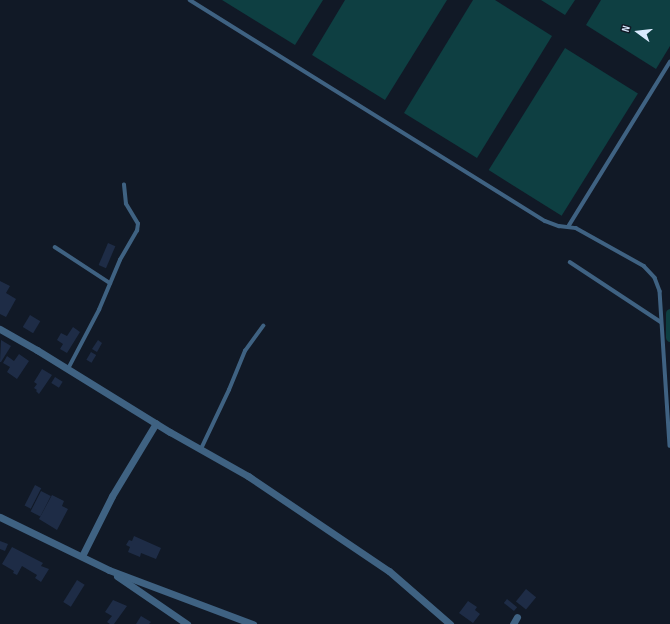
<!DOCTYPE html>
<style>
body{margin:0}
#map{position:relative;width:670px;height:624px;overflow:hidden;background:#111926;font-family:"Sofia Sans Condensed",sans-serif}
div>[style]{position:absolute}
[style*='--x']{left:calc(var(--x)*1px);top:calc(var(--y)*1px);width:calc(var(--w)*1px);rotate:calc(var(--a)*1deg)}
.water>*{inset:0;background:#0e3f42;transform-origin:0 0}
.canal>*{height:9px;margin:-4.5px;padding:0 4.5px;transform-origin:4.5px;border-radius:4.5px;background:#0e3f42}
.building>*{inset:0;background:#1e2c46;transform-origin:0 0}
.lane>*{height:3.5px;margin:-1.75px;padding:0 1.75px;transform-origin:1.75px;border-radius:1.75px;background:#3f6282}
.street>*{height:7px;margin:-3.5px;padding:0 3.5px;transform-origin:3.5px;border-radius:3.5px;background:#3f6282}
span{translate:-50% -50%;white-space:nowrap;text-align:center;line-height:1.15;-webkit-text-stroke:4px #111926;paint-order:stroke}
.north{position:absolute;left:618px;top:12px;width:40px;height:40px;-webkit-text-stroke:3px #111926;paint-order:stroke;rotate:285deg;font-size:11px;font-weight:700;line-height:16px;text-align:center;color:#d8e9fd}
.north::after{content:'';display:block;margin:auto;width:14px;height:18px;background:#d8e9fd;clip-path:polygon(50% 0,100% 100%,50% 72%,0 100%)}
</style>
<div id="map">
<div class="water">
<div style="clip-path:polygon(222px 0,323px 0,295px 45px)"></div>
<div style="clip-path:polygon(345px 0,447px 0,385px 100px,312px 55px)"></div>
<div style="clip-path:polygon(473px 0,495px 0,552px 36px,477px 158px,404px 113px)"></div>
<div style="clip-path:polygon(541px 0,575px 0,565px 15px)"></div>
<div style="clip-path:polygon(601px 0,670px 0,670px 46px,656px 69px,586px 25px)"></div>
<div style="left:565px;top:48px;width:86px;height:144px;rotate:32deg"></div>
</div>
<div class="canal">
<div style="--x:670;--y:313;--w:24;--a:90"></div>
</div>
<div class="building">
<div style="left:108px;top:243px;width:8px;height:24px;rotate:23deg"></div>
<div style="clip-path:polygon(0 281px,10px 286px,6px 293px,16px 299px,6px 317px,0 314px)"></div>
<div style="left:30px;top:315px;width:12px;height:14px;rotate:31deg"></div>
<div style="clip-path:polygon(73px 327px,80px 332px,67px 353px,60px 349px,63px 344px,57px 340px,61px 333px,67px 336px)"></div>
<div style="clip-path:polygon(1px 340px,11px 346px,1px 362px,0 362px)"></div>
<div style="clip-path:polygon(98px 340px,102px 343px,97px 352px,92px 349px)"></div>
<div style="left:91px;top:352px;width:6px;height:9px;rotate:31deg"></div>
<div style="clip-path:polygon(19px 354px,29px 361px,17px 379px,7px 372px,10px 367px,3px 363px,7px 356px,14px 361px)"></div>
<div style="clip-path:polygon(42px 369px,52px 375px,39px 394px,36px 391px,37px 390px,34px 388px,37px 384px,34px 382px)"></div>
<div style="left:55px;top:377px;width:9px;height:7px;rotate:32deg"></div>
<div style="left:35px;top:485px;width:7px;height:23px;rotate:27deg"></div>
<div style="left:41px;top:491px;width:11px;height:23px;rotate:27deg"></div>
<div style="clip-path:polygon(52px 495px,64px 501px,62px 506px,68px 509px,57px 530px,39px 519px)"></div>
<div style="clip-path:polygon(134px 536px,161px 548px,156px 559px,141px 553px,140px 557px,128px 552px,130px 547px,126px 545px,129px 540px,132px 541px)"></div>
<div style="clip-path:polygon(0 541px,8px 544px,5px 551px,0 549px)"></div>
<div style="clip-path:polygon(12px 547px,43px 563px,41px 566px,49px 569px,41px 582px,35px 578px,37px 575px,22px 566px,17px 575px,13px 573px,14px 571px,2px 564px)"></div>
<div style="left:77px;top:580px;width:9px;height:26px;rotate:32deg"></div>
<div style="left:526px;top:589px;width:13px;height:16px;rotate:39deg"></div>
<div style="left:507px;top:599px;width:13px;height:5px;rotate:39deg"></div>
<div style="clip-path:polygon(113px 600px,127px 606px,114px 624px,110px 624px,107px 622px,112px 616px,105px 612px)"></div>
<div style="clip-path:polygon(468px 601px,477px 607px,475px 610px,480px 614px,473px 623px,459px 613px)"></div>
<div style="clip-path:polygon(141px 616px,151px 622px,149px 624px,136px 624px)"></div>
</div>
<div class="lane">
<div style="--x:190;--y:0;--w:418;--a:31.9"></div>
<div style="--x:545;--y:221;--w:15;--a:20"></div>
<div style="--x:559;--y:226;--w:17;--a:7"></div>
<div style="--x:576;--y:228;--w:78;--a:29.2"></div>
<div style="--x:644;--y:266;--w:16;--a:47"></div>
<div style="--x:655;--y:278;--w:14;--a:69"></div>
<div style="--x:660;--y:291;--w:155;--a:86.3"></div>
<div style="--x:568;--y:227;--w:194;--a:-58.3"></div>
<div style="--x:55;--y:247;--w:66;--a:33.2"></div>
<div style="--x:570;--y:262;--w:109;--a:33.4"></div>
<div style="--x:68;--y:369;--w:67;--a:-62.3"></div>
<div style="--x:99;--y:310;--w:54;--a:-67.2"></div>
<div style="--x:120;--y:260;--w:34;--a:-60"></div>
<div style="--x:137;--y:231;--w:7;--a:-82"></div>
<div style="--x:138;--y:224;--w:23;--a:-121"></div>
<div style="--x:126;--y:204;--w:19;--a:-96"></div>
<div style="--x:201;--y:449;--w:65;--a:-64.6"></div>
<div style="--x:229;--y:390;--w:42;--a:-67.7"></div>
<div style="--x:245;--y:351;--w:31;--a:-54"></div>
</div>
<div class="street">
<div style="--x:0;--y:329;--w:43;--a:29.6"></div>
<div style="--x:37;--y:350;--w:156;--a:31.7"></div>
<div style="--x:170;--y:432;--w:90;--a:29.4"></div>
<div style="--x:248;--y:476;--w:170;--a:34"></div>
<div style="--x:389;--y:571;--w:81;--a:41"></div>
<div style="--x:0;--y:517;--w:121;--a:25.9"></div>
<div style="--x:109;--y:570;--w:154;--a:20.6"></div>
<div style="--x:82;--y:556;--w:67;--a:-63.4"></div>
<div style="--x:112;--y:496;--w:85;--a:-58.9"></div>
<div style="--x:117;--y:576;--w:85;--a:34.4"></div>
<div style="--x:513;--y:624;--w:8;--a:-60"></div>
</div>
<div class="north">N</div>
</div>
